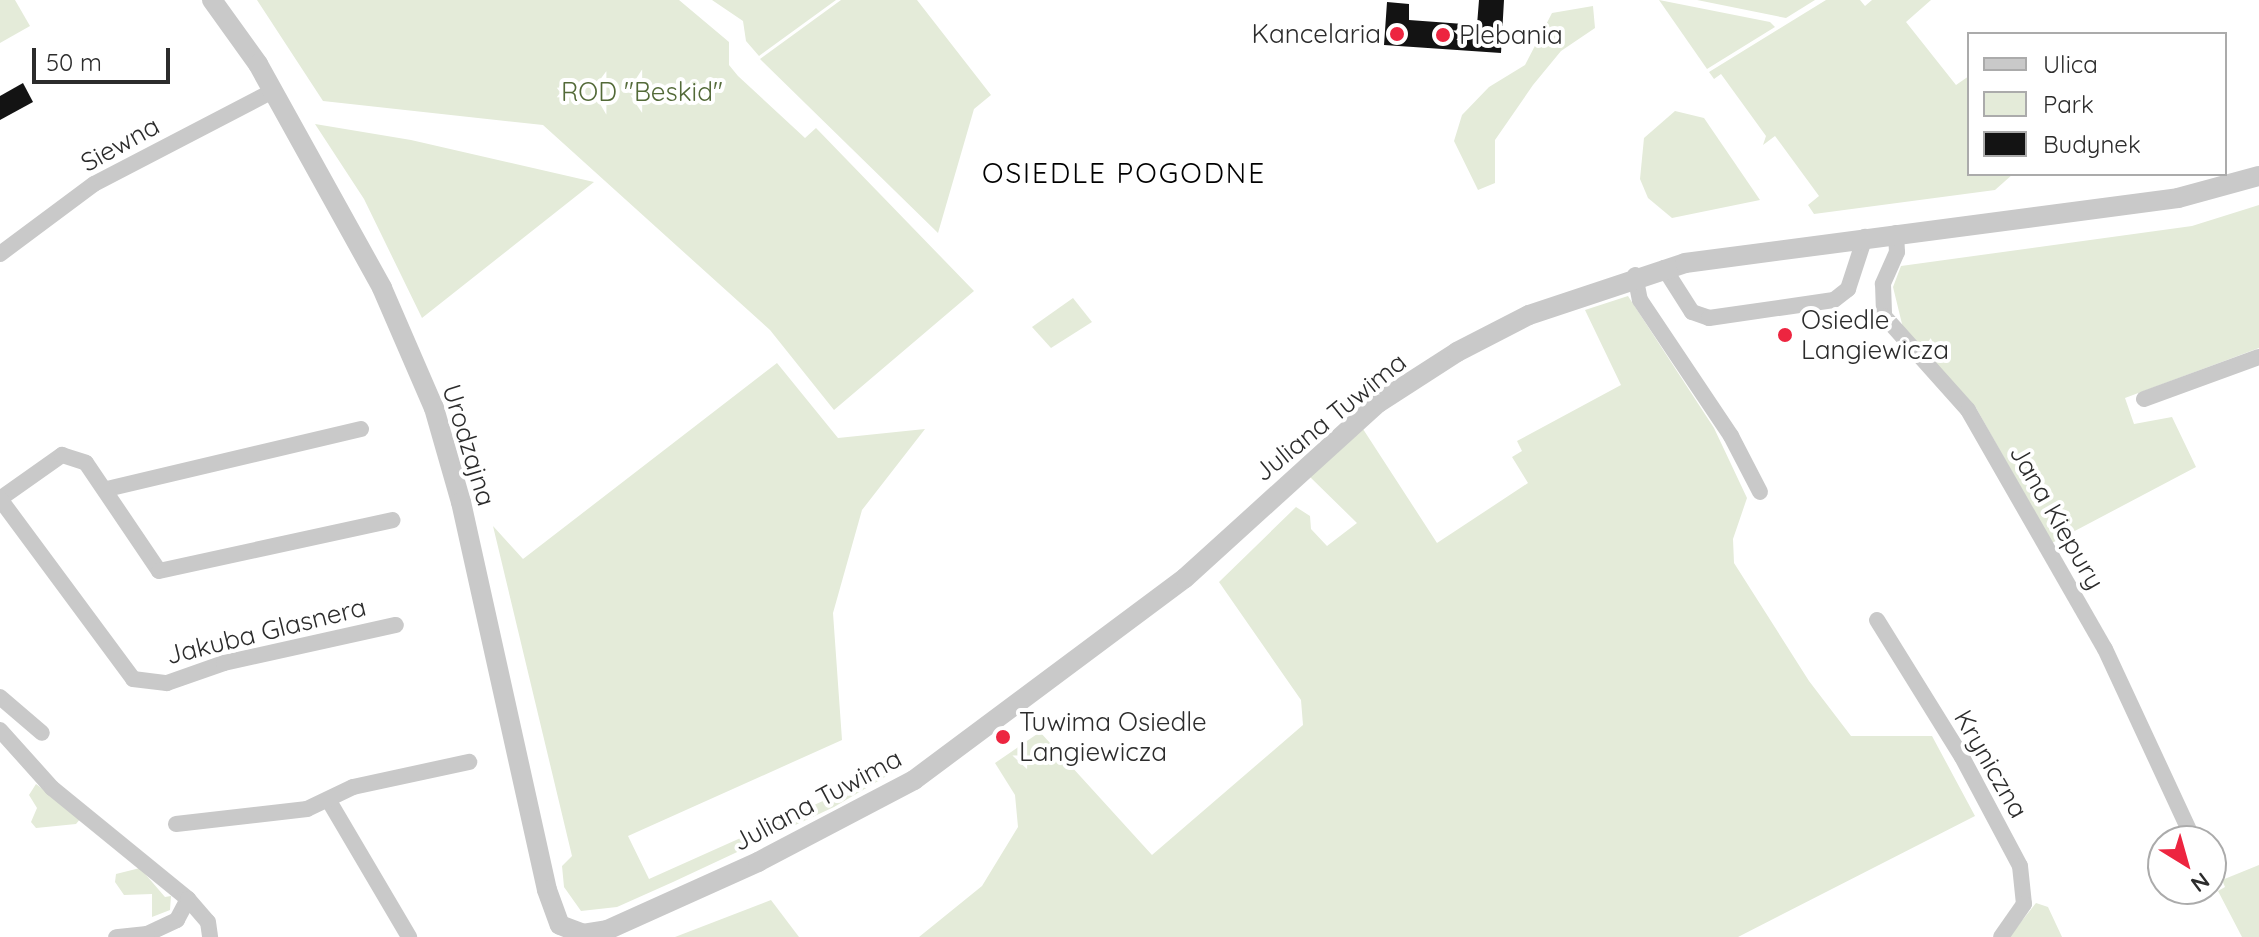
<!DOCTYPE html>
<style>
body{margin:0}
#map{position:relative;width:2259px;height:937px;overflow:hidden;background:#fff;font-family:Quicksand,sans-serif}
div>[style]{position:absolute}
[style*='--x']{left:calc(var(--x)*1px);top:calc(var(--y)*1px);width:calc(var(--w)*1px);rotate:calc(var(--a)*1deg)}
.green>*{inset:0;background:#e4ebd9}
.building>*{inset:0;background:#131313}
.minor>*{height:16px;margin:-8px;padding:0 8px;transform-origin:8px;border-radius:8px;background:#c9c9c9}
.tertiary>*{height:20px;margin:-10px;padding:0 10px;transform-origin:10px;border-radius:10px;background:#c9c9c9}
.dots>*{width:22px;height:22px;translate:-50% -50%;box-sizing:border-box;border:4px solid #fff;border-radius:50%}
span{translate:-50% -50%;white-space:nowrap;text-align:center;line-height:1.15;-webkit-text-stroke:8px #fff;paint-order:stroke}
.poi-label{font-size:26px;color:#2c2c2c}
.right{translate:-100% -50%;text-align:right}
.left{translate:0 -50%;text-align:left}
.park-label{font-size:26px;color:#536a38}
.street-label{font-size:26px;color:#2c2c2c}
.neighbourhood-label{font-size:28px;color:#000;letter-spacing:2px}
.legend{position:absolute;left:1967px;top:32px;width:260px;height:144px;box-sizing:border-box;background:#fff;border:2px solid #ababab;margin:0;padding:10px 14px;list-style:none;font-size:24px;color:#2c2c2c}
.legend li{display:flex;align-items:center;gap:16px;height:40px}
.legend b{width:40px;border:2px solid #ababab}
.north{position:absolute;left:2147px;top:825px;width:80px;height:80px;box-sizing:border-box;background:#fff;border:2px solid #ababab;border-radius:50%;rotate:143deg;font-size:22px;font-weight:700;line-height:32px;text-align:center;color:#2c2c2c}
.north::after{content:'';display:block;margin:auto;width:28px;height:36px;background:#ed2540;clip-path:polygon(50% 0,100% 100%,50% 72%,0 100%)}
.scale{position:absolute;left:32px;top:48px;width:138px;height:36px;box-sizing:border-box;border:4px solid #2c2c2c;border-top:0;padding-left:10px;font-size:24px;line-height:28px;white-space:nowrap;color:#2c2c2c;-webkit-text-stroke:6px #fff;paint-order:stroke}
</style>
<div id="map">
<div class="green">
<div style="clip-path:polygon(0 0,15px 0,30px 26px,0 43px)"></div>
<div style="clip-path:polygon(257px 0,679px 0,729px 42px,729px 65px,738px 76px,805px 138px,816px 128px,974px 291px,834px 410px,770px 330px,543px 125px,323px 101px)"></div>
<div style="clip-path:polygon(712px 0,836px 0,759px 56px,746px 41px,743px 21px)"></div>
<div style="clip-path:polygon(841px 0,917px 0,991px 95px,974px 109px,938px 233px,760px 59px)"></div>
<div style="clip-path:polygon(1659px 0,1770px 22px,1775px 27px,1707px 69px)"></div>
<div style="clip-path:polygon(1697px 0,1815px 0,1786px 18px)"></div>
<div style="clip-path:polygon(1826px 0,1860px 0,1865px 6px,1872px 0,1931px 0,1906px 22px,1956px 85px,1969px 76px,1969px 174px,2013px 174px,1995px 190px,1814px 214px,1808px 205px,1819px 196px,1775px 136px,1763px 145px,1766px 136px,1721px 74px,1714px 79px,1709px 72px)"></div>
<div style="clip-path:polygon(1593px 6px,1595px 28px,1561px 51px,1533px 85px,1495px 140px,1495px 183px,1478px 190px,1454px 141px,1462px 115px,1489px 87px,1525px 65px,1552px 13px)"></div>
<div style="clip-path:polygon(1675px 111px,1704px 118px,1760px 200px,1672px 218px,1648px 198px,1640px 179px,1644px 138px)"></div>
<div style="clip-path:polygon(315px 124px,411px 140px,594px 182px,422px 318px,364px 199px)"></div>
<div style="clip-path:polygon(2259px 205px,2259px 348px,2125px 398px,2134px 424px,2172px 417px,2196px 467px,2052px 543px,1975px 406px,1903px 328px,1893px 287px,1901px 266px,2192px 226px)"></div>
<div style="clip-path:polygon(1628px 296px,1714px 428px,1747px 498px,1733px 539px,1734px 563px,1809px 681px,1851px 736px,1932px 736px,1975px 816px,1738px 937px,919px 937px,982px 886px,1018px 827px,1015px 795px,995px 763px,1040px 732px,1152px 855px,1303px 725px,1301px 700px,1219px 582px,1296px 507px,1310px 516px,1311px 529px,1327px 546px,1357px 523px,1308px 475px,1363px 429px,1437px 543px,1528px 483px,1512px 457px,1522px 451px,1517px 441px,1621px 385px,1585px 310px)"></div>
<div style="clip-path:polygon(1073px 298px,1092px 322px,1051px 348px,1032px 327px)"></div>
<div style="clip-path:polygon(777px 363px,838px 438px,925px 429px,862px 510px,833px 613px,842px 740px,628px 836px,649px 879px,890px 771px,887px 759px,902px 767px,834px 807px,673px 882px,617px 907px,581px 911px,564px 887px,562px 866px,572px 856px,493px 526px,523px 559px)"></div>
<div style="clip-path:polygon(36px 784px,81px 818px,76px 824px,36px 828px,31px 822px,37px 808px,29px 795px)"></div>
<div style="clip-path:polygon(2259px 865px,2259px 937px,2242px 937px,2218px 891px,2225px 887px,2222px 880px)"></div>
<div style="clip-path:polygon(140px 868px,165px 897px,171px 896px,170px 910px,152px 917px,152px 894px,124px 895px,115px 882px,116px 874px)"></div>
<div style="clip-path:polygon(771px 900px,799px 937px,675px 937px)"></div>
<div style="clip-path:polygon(2036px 903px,2048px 907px,2062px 937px,2009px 937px)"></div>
</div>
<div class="building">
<div style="clip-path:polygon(1479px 0,1504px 0,1501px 53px,1384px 45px,1387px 2px,1409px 4px,1409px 20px,1477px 25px)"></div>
<div style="clip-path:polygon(23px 83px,33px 102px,0 120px,0 96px)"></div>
</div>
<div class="minor">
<div style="--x:1896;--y:233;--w:19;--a:87"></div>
<div style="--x:1897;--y:252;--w:35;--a:114"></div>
<div style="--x:1883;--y:284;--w:32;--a:88"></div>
<div style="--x:1884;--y:316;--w:126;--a:48.2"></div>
<div style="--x:1968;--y:410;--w:275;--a:60.2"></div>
<div style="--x:2105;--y:649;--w:212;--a:65.1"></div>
<div style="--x:0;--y:254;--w:117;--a:-36.7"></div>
<div style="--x:94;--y:184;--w:202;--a:-27.5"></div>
<div style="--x:1664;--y:268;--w:52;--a:57.5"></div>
<div style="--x:1692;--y:312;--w:18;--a:19"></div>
<div style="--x:1709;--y:318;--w:126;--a:-8.2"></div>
<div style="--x:1834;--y:300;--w:18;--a:-38"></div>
<div style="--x:1848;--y:289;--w:55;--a:-71.9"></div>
<div style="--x:1635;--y:275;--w:25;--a:79"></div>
<div style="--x:1640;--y:300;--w:164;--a:56.2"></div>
<div style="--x:1731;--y:436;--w:63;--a:62.6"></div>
<div style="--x:2144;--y:399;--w:122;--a:-20.1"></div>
<div style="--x:107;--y:489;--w:261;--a:-13.3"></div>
<div style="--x:1;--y:498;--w:75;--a:-35.2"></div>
<div style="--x:62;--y:455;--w:25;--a:18"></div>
<div style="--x:86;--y:463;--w:130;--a:55.9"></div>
<div style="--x:159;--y:571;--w:239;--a:-12.3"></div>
<div style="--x:0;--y:499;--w:224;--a:53.5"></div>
<div style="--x:133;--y:679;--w:34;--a:7"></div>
<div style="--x:167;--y:683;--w:60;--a:-19.3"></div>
<div style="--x:224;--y:663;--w:176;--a:-12.5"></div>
<div style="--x:1877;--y:620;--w:161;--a:58.2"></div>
<div style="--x:1962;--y:757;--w:123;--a:62"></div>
<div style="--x:2020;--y:866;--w:38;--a:84"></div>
<div style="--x:2024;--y:904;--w:40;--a:124.9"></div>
<div style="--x:0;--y:697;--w:55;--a:40.6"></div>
<div style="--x:0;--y:730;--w:78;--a:48.1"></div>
<div style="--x:52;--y:788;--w:176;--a:39.2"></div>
<div style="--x:188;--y:899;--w:24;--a:118"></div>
<div style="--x:177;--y:920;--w:33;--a:155"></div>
<div style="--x:147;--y:934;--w:31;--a:174"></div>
<div style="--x:329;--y:801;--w:158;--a:59.5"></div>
<div style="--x:176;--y:824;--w:132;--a:-6.5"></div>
<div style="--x:307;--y:809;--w:51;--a:-25.6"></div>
<div style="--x:353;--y:787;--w:119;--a:-12.2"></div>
<div style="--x:2211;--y:877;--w:4;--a:63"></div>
<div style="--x:188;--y:899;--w:30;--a:49"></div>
<div style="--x:208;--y:922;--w:15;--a:82"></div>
</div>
<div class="tertiary">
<div style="--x:212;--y:0;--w:79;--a:54.3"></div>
<div style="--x:258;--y:64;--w:256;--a:61"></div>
<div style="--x:382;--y:288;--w:131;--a:66.6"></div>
<div style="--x:434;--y:408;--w:98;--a:74"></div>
<div style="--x:461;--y:502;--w:397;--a:77.5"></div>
<div style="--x:547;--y:890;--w:37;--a:70"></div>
<div style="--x:560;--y:925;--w:25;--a:21"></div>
<div style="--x:583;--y:934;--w:24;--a:-9"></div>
<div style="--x:607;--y:930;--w:166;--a:-24.2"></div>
<div style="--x:758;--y:862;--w:176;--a:-27.7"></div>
<div style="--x:914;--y:780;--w:338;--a:-36.7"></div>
<div style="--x:1185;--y:578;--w:261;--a:-42.2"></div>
<div style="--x:1378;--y:403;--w:94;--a:-32.8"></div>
<div style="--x:1457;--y:352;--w:81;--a:-27.2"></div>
<div style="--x:1529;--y:315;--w:164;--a:-18.4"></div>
<div style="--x:1685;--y:263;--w:497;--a:-7.5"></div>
<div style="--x:2178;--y:198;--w:84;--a:-15.2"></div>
</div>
<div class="dots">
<div style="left:1397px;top:34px;background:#ed2540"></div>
<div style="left:1443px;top:35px;background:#ed2540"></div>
<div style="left:1785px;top:335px;background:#ed2540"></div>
<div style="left:1003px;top:737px;background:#ed2540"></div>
</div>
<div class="poi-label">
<span class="right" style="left:1381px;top:34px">Kancelaria</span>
<span class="left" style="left:1459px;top:35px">Plebania</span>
<span class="left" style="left:1801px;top:335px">Osiedle<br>Langiewicza</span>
<span class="left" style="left:1019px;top:737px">Tuwima Osiedle<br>Langiewicza</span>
</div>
<div class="park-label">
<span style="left:642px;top:92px">ROD "Beskid"</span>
</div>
<div class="street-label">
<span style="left:120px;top:144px;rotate:-29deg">Siewna</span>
<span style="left:1330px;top:417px;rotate:-39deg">Juliana Tuwima</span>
<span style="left:469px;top:445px;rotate:73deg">Urodzajna</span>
<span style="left:2057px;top:517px;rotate:60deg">Jana Kiepury</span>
<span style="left:266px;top:631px;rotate:-14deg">Jakuba Glasnera</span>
<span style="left:1991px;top:764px;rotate:60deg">Kryniczna</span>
<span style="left:817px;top:800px;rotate:-28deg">Juliana Tuwima</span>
</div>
<div class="neighbourhood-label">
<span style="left:1124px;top:173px">OSIEDLE POGODNE</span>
</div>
<ul class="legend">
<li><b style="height:10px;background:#c9c9c9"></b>Ulica</li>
<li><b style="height:22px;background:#e4ebd9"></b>Park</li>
<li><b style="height:22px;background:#131313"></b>Budynek</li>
</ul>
<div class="north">N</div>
<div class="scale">50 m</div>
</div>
